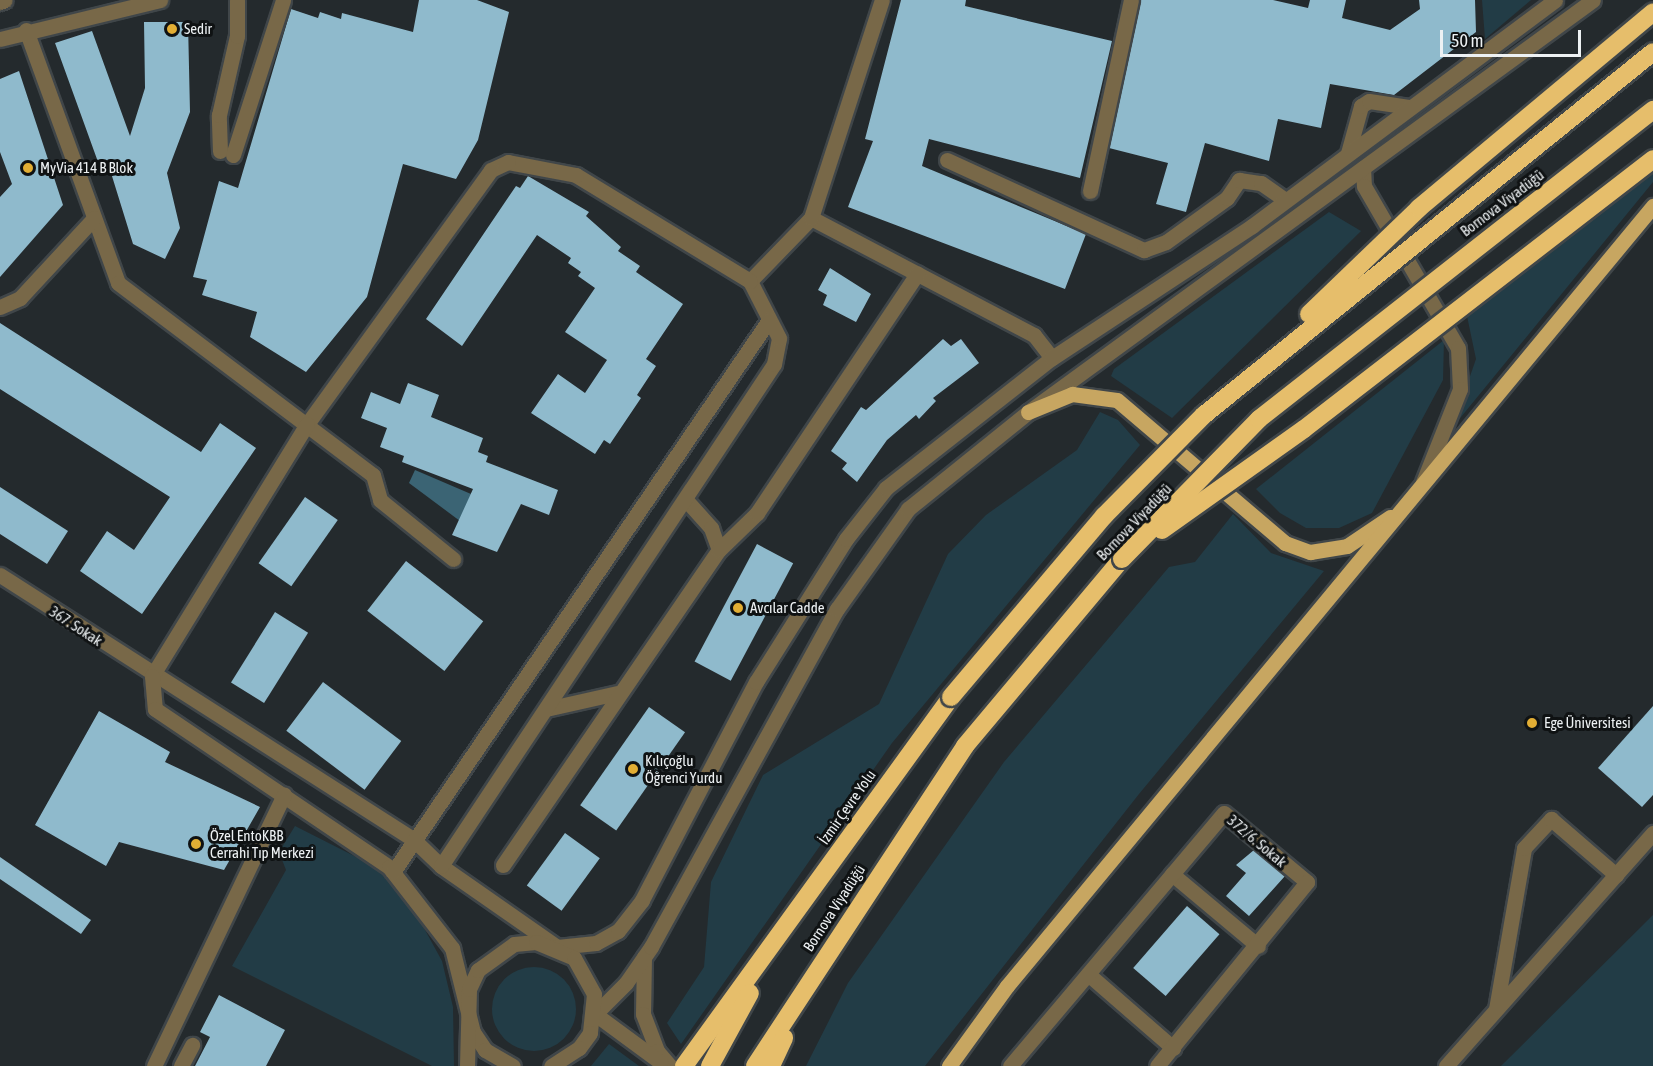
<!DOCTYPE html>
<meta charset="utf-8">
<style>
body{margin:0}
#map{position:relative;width:1653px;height:1066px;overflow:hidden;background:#242a2d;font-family:"Asap Condensed",sans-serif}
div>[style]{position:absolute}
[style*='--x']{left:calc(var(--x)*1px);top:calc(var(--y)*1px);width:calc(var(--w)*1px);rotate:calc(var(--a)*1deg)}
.green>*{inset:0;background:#223c46}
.round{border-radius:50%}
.water>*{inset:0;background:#3b6474}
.building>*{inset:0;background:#8fbacc;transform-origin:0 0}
.roads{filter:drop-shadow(2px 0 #404649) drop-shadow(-2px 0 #404649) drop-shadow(0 2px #404649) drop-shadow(0 -2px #404649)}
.minor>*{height:15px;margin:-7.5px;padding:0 7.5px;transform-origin:7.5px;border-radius:7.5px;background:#786848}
.major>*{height:15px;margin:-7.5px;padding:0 7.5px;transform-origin:7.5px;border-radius:7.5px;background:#c7a661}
.highway>*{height:18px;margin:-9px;padding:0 9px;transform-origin:9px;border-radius:9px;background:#e6be6b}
.bridges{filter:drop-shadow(2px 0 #404649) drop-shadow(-2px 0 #404649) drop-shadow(0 2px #404649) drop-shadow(0 -2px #404649)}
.highway-bridge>*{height:18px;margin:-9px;padding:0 9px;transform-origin:9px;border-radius:9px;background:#e6be6b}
.dots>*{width:16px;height:16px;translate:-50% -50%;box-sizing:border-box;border:3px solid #0f1213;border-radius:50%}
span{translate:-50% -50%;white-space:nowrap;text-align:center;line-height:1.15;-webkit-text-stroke:6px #0f1213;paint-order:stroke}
.poi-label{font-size:15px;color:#edf1f3}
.left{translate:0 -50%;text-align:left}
.street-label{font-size:15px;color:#edf1f3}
.scale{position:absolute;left:1440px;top:30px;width:141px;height:27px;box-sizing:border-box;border:3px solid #edf1f3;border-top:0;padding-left:8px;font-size:18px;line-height:21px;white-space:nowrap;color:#edf1f3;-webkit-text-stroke:4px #0f1213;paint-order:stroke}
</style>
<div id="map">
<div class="green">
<div style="clip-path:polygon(1482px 0,1531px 0,1485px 39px)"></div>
<div style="clip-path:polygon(1653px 172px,1653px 182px,1452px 428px,1476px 359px,1467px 316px)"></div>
<div style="clip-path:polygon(1329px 212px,1361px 231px,1172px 418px,1111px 376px,1114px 369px)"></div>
<div style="clip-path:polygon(1444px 340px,1443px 380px,1372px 513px,1339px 528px,1306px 528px,1280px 513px,1256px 489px)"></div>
<div style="clip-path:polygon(1100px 412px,1118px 420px,1140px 445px,892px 743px,681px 1044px,667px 1023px,704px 967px,711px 882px,763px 775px,879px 704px,948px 554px,986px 515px,1077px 450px)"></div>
<div style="clip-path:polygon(1233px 514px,1271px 553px,1324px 571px,1139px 794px,925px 1066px,806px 1066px,848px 983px,1004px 762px,1169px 567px,1195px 562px)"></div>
<div style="clip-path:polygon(295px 826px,382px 870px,413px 908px,442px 961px,453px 1007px,454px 1066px,432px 1066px,232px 966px,286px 870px,279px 852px)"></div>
<div style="clip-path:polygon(1653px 915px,1653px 1066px,1501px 1066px)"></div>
<div class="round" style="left:492px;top:967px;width:84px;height:84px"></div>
<div style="clip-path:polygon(609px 1044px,639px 1066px,591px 1066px)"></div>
</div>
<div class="water">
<div style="clip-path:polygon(415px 470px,471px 494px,460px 521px,409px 483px)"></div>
</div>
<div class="building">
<div style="clip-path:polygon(419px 0,477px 0,509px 12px,478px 140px,456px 179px,403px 164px,367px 297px,306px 372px,250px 337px,257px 312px,202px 295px,207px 280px,193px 277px,219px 181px,238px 188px,291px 9px,318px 18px,320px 12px,341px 19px,342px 13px,413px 32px)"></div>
<div style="clip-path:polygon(901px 0,966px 0,965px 6px,1112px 41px,1080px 178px,929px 139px,922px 166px,1086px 234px,1065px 289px,848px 207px,873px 141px,865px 139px)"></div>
<div style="clip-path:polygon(1141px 0,1273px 0,1308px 8px,1310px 0,1346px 0,1342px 18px,1390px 30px,1420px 9px,1419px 0,1475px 0,1476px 32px,1394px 95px,1330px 84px,1321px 128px,1278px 119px,1269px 161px,1205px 143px,1186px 212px,1156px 204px,1168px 163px,1109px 148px)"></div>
<div style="clip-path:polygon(144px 22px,188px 22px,190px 112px,167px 173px,180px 228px,165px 259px,133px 244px,107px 160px,102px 173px,55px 43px,92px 31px,130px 136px,145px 88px)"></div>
<div style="clip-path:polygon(19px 71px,63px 205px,0 277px,0 197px,12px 184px,0 152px,0 79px)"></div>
<div style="clip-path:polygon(528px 176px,589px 212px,586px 216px,621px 247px,618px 251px,640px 266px,636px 272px,683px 304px,646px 359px,656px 366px,637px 395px,641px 398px,610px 444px,604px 440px,595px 454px,531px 413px,558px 374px,585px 393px,607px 360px,565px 332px,595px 288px,578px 276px,581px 272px,568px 263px,571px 258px,537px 235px,462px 346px,426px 319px,516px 186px,520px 188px)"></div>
<div style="clip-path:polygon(830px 268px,871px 294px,856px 322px,823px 305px,827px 295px,818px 290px)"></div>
<div style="clip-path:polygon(0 323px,201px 452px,220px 423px,256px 448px,142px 614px,80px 571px,107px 531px,134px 550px,170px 497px,0 389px)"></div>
<div style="clip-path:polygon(943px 339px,951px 346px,961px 339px,979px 363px,933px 398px,936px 401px,919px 419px,916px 415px,887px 440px,857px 482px,842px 469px,847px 463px,831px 451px,861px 407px,866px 410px)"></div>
<div style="clip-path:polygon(408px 383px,439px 395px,431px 417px,483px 438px,478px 452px,488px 456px,486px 462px,558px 490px,549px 515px,521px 504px,497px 552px,452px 535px,473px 489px,402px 462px,404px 456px,380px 447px,387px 428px,361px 418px,371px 392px,400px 404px)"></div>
<div style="clip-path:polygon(0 487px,68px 531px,47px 564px,0 534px)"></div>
<div style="left:305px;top:497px;width:40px;height:81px;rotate:35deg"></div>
<div style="left:757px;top:544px;width:41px;height:133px;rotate:28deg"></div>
<div style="left:406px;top:561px;width:98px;height:63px;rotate:38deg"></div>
<div style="left:275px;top:612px;width:39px;height:83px;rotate:32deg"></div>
<div style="left:323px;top:682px;width:98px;height:61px;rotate:37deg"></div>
<div style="clip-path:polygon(1653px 706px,1653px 795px,1642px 807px,1598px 768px)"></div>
<div style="left:649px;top:707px;width:44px;height:120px;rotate:35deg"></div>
<div style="clip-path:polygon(99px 711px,170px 752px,165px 762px,260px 807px,224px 870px,119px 842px,106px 866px,35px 825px)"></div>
<div style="left:565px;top:833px;width:43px;height:65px;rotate:36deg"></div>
<div style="clip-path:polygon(1254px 850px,1285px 876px,1249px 916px,1226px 896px,1246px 873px,1236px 865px)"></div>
<div style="clip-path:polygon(0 857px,91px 920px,81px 934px,0 879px)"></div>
<div style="left:1187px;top:906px;width:43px;height:82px;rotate:41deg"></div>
<div style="clip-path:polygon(219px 995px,285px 1030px,266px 1066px,195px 1066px,210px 1037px,200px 1032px)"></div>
</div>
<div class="roads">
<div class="minor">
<div style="--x:0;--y:2;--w:5;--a:-22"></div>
<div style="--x:26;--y:30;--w:269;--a:70"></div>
<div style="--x:118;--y:283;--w:319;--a:37"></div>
<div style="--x:373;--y:475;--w:26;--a:74"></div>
<div style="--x:380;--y:500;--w:94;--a:38.9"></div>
<div style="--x:0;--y:39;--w:165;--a:-13.7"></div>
<div style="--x:220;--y:151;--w:36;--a:-92"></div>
<div style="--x:219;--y:115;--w:81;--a:-77.2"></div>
<div style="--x:237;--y:36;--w:36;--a:-90"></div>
<div style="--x:1348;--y:153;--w:49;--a:-74.5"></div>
<div style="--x:1361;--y:106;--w:9;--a:-32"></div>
<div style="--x:1369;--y:101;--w:40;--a:8.5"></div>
<div style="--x:233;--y:155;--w:163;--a:-72.1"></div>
<div style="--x:947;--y:160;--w:217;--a:24.6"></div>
<div style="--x:1144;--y:250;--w:23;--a:-20"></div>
<div style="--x:1166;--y:242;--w:75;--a:-35.8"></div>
<div style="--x:1227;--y:198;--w:22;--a:-56"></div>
<div style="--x:1239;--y:180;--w:22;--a:8"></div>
<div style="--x:1261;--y:183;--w:29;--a:35"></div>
<div style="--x:1363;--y:168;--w:18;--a:87"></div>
<div style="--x:1364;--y:186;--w:187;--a:59.9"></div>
<div style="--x:1458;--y:348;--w:41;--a:87.2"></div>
<div style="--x:1460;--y:389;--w:100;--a:111.7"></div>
<div style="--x:1090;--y:191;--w:195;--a:-77.9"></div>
<div style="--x:811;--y:218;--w:252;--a:27.7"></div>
<div style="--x:1034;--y:335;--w:29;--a:52"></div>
<div style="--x:750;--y:281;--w:88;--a:-45.9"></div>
<div style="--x:811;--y:218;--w:229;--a:-72"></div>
<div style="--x:0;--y:307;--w:22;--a:-24"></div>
<div style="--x:20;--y:298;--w:109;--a:-47.2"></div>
<div style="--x:686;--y:500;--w:38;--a:48"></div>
<div style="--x:711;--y:528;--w:23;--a:70"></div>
<div style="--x:0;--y:575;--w:492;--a:32.6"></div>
<div style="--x:414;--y:840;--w:37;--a:44"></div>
<div style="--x:441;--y:866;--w:141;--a:34.9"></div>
<div style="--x:557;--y:947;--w:39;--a:-6"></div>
<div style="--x:596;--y:943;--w:25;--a:-29"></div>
<div style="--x:618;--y:931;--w:39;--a:-52"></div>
<div style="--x:642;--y:900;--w:246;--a:-62.4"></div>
<div style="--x:756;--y:682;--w:169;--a:-57.8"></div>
<div style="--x:846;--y:539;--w:65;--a:-51.9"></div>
<div style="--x:886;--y:488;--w:211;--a:-38.1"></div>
<div style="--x:1052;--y:358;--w:240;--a:-33.4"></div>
<div style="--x:1252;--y:226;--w:378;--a:-36.7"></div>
<div style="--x:546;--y:709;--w:73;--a:-12.7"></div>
<div style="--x:503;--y:865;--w:382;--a:-55.6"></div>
<div style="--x:719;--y:550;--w:53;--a:-44.2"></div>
<div style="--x:757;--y:513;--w:288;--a:-56.2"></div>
<div style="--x:441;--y:866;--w:602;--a:-56.44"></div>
<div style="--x:774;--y:364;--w:26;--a:-79"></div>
<div style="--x:779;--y:338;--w:64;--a:-117"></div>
<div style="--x:750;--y:281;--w:204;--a:-148.7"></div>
<div style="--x:576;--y:175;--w:69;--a:-169.2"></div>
<div style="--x:508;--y:162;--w:19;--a:155"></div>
<div style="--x:491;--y:170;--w:314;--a:125.9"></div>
<div style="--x:307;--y:424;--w:296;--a:121.6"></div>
<div style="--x:152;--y:676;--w:33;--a:85"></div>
<div style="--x:155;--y:709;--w:282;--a:34"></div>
<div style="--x:389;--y:867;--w:103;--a:52.1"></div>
<div style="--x:452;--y:948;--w:87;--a:76"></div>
<div style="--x:473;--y:1032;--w:22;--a:56"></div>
<div style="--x:485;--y:1050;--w:32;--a:30"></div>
<div style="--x:393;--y:872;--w:668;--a:-55.74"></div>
<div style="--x:1172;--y:874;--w:112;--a:39.9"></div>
<div style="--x:644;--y:957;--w:57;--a:91"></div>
<div style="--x:643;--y:1014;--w:40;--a:69"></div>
<div style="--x:657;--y:1051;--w:20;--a:49"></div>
<div style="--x:1088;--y:974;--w:113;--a:41"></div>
<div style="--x:1496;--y:1009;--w:163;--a:-80.1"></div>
<div style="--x:1524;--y:848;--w:40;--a:-47"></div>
<div style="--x:1551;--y:819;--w:86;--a:40.7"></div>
<div style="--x:595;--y:1014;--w:44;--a:-45"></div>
<div style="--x:626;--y:983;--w:44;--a:-55.2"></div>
<div style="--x:651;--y:947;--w:386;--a:-61.2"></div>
<div style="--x:837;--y:609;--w:123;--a:-54.6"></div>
<div style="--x:908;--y:509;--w:154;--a:-38.9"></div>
<div style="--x:1028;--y:412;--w:699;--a:-36.1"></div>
<div style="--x:595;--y:1014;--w:81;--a:36.4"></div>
<div style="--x:154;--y:1066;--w:301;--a:-64.4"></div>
<div style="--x:181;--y:1066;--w:24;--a:-62"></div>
<div style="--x:467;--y:1066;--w:77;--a:-88.5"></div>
<div style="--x:469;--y:989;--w:21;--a:-65"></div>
<div style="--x:478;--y:970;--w:44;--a:-35.8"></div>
<div style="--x:514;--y:944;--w:22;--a:-5"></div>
<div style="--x:536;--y:942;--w:41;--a:22.8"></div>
<div style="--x:574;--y:958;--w:41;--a:60.9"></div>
<div style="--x:594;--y:994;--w:39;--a:96"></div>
<div style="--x:590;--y:1033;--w:19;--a:126"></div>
<div style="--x:579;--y:1048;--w:33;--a:147"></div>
<div style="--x:1010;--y:1066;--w:331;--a:-49.8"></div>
<div style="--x:1224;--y:813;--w:108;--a:39.7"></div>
<div style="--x:1307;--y:882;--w:237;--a:129.2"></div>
<div style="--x:1446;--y:1066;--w:312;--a:-48.4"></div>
</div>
<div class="major">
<div style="--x:1028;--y:412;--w:48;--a:-22.2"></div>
<div style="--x:1072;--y:394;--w:45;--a:7.6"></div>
<div style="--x:1117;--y:400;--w:221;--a:40.4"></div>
<div style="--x:1285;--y:543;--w:27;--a:20"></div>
<div style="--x:1310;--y:552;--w:37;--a:-9"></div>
<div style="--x:1347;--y:546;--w:52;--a:-34"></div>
<div style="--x:949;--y:1066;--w:99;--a:-54.1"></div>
<div style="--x:1007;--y:986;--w:1013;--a:-50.37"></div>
</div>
<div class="highway">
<div style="--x:684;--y:1066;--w:455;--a:-54.1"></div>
<div style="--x:710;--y:1066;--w:83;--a:-61.3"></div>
<div style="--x:755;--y:1066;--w:383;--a:-56.7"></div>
<div style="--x:965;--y:746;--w:244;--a:-50"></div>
<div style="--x:771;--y:1066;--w:31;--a:-65"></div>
</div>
</div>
<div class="bridges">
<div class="highway-bridge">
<div style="--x:1309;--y:314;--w:153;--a:-43.9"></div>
<div style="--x:1419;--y:208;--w:305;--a:-39.9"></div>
<div style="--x:1162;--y:530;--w:174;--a:-35.4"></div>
<div style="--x:1304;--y:429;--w:441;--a:-37.7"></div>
<div style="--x:1122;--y:559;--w:196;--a:-45.6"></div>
<div style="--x:1259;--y:419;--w:501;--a:-38.11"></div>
<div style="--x:951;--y:697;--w:237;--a:-49.8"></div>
<div style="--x:1104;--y:516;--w:142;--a:-45.3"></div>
<div style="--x:1204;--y:415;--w:577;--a:-38.95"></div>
</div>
</div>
<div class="dots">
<div style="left:172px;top:29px;background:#e2ae34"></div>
<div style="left:28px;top:168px;background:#e2ae34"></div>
<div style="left:738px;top:608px;background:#e2ae34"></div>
<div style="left:1532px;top:723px;background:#e2ae34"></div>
<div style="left:633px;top:769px;background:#e2ae34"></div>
<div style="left:196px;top:844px;background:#e2ae34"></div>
</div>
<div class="poi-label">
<span class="left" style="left:184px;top:29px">Sedir</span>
<span class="left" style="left:40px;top:168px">MyVia 414 B Blok</span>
<span class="left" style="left:750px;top:608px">Avcılar Cadde</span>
<span class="left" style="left:1544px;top:723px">Ege Üniversitesi</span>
<span class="left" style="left:645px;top:769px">Kılıçoğlu<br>Öğrenci Yurdu</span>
<span class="left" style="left:210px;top:844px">Özel EntoKBB<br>Cerrahi Tıp Merkezi</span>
</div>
<div class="street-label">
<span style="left:1502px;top:203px;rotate:-37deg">Bornova Viyadüğü</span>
<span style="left:1134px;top:522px;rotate:-46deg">Bornova Viyadüğü</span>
<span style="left:76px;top:626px;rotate:33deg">367. Sokak</span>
<span style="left:847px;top:807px;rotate:-55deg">İzmir Çevre Yolu</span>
<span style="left:1257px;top:841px;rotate:40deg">372/6. Sokak</span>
<span style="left:834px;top:908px;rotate:-57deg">Bornova Viyadüğü</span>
</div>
<div class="scale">50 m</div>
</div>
